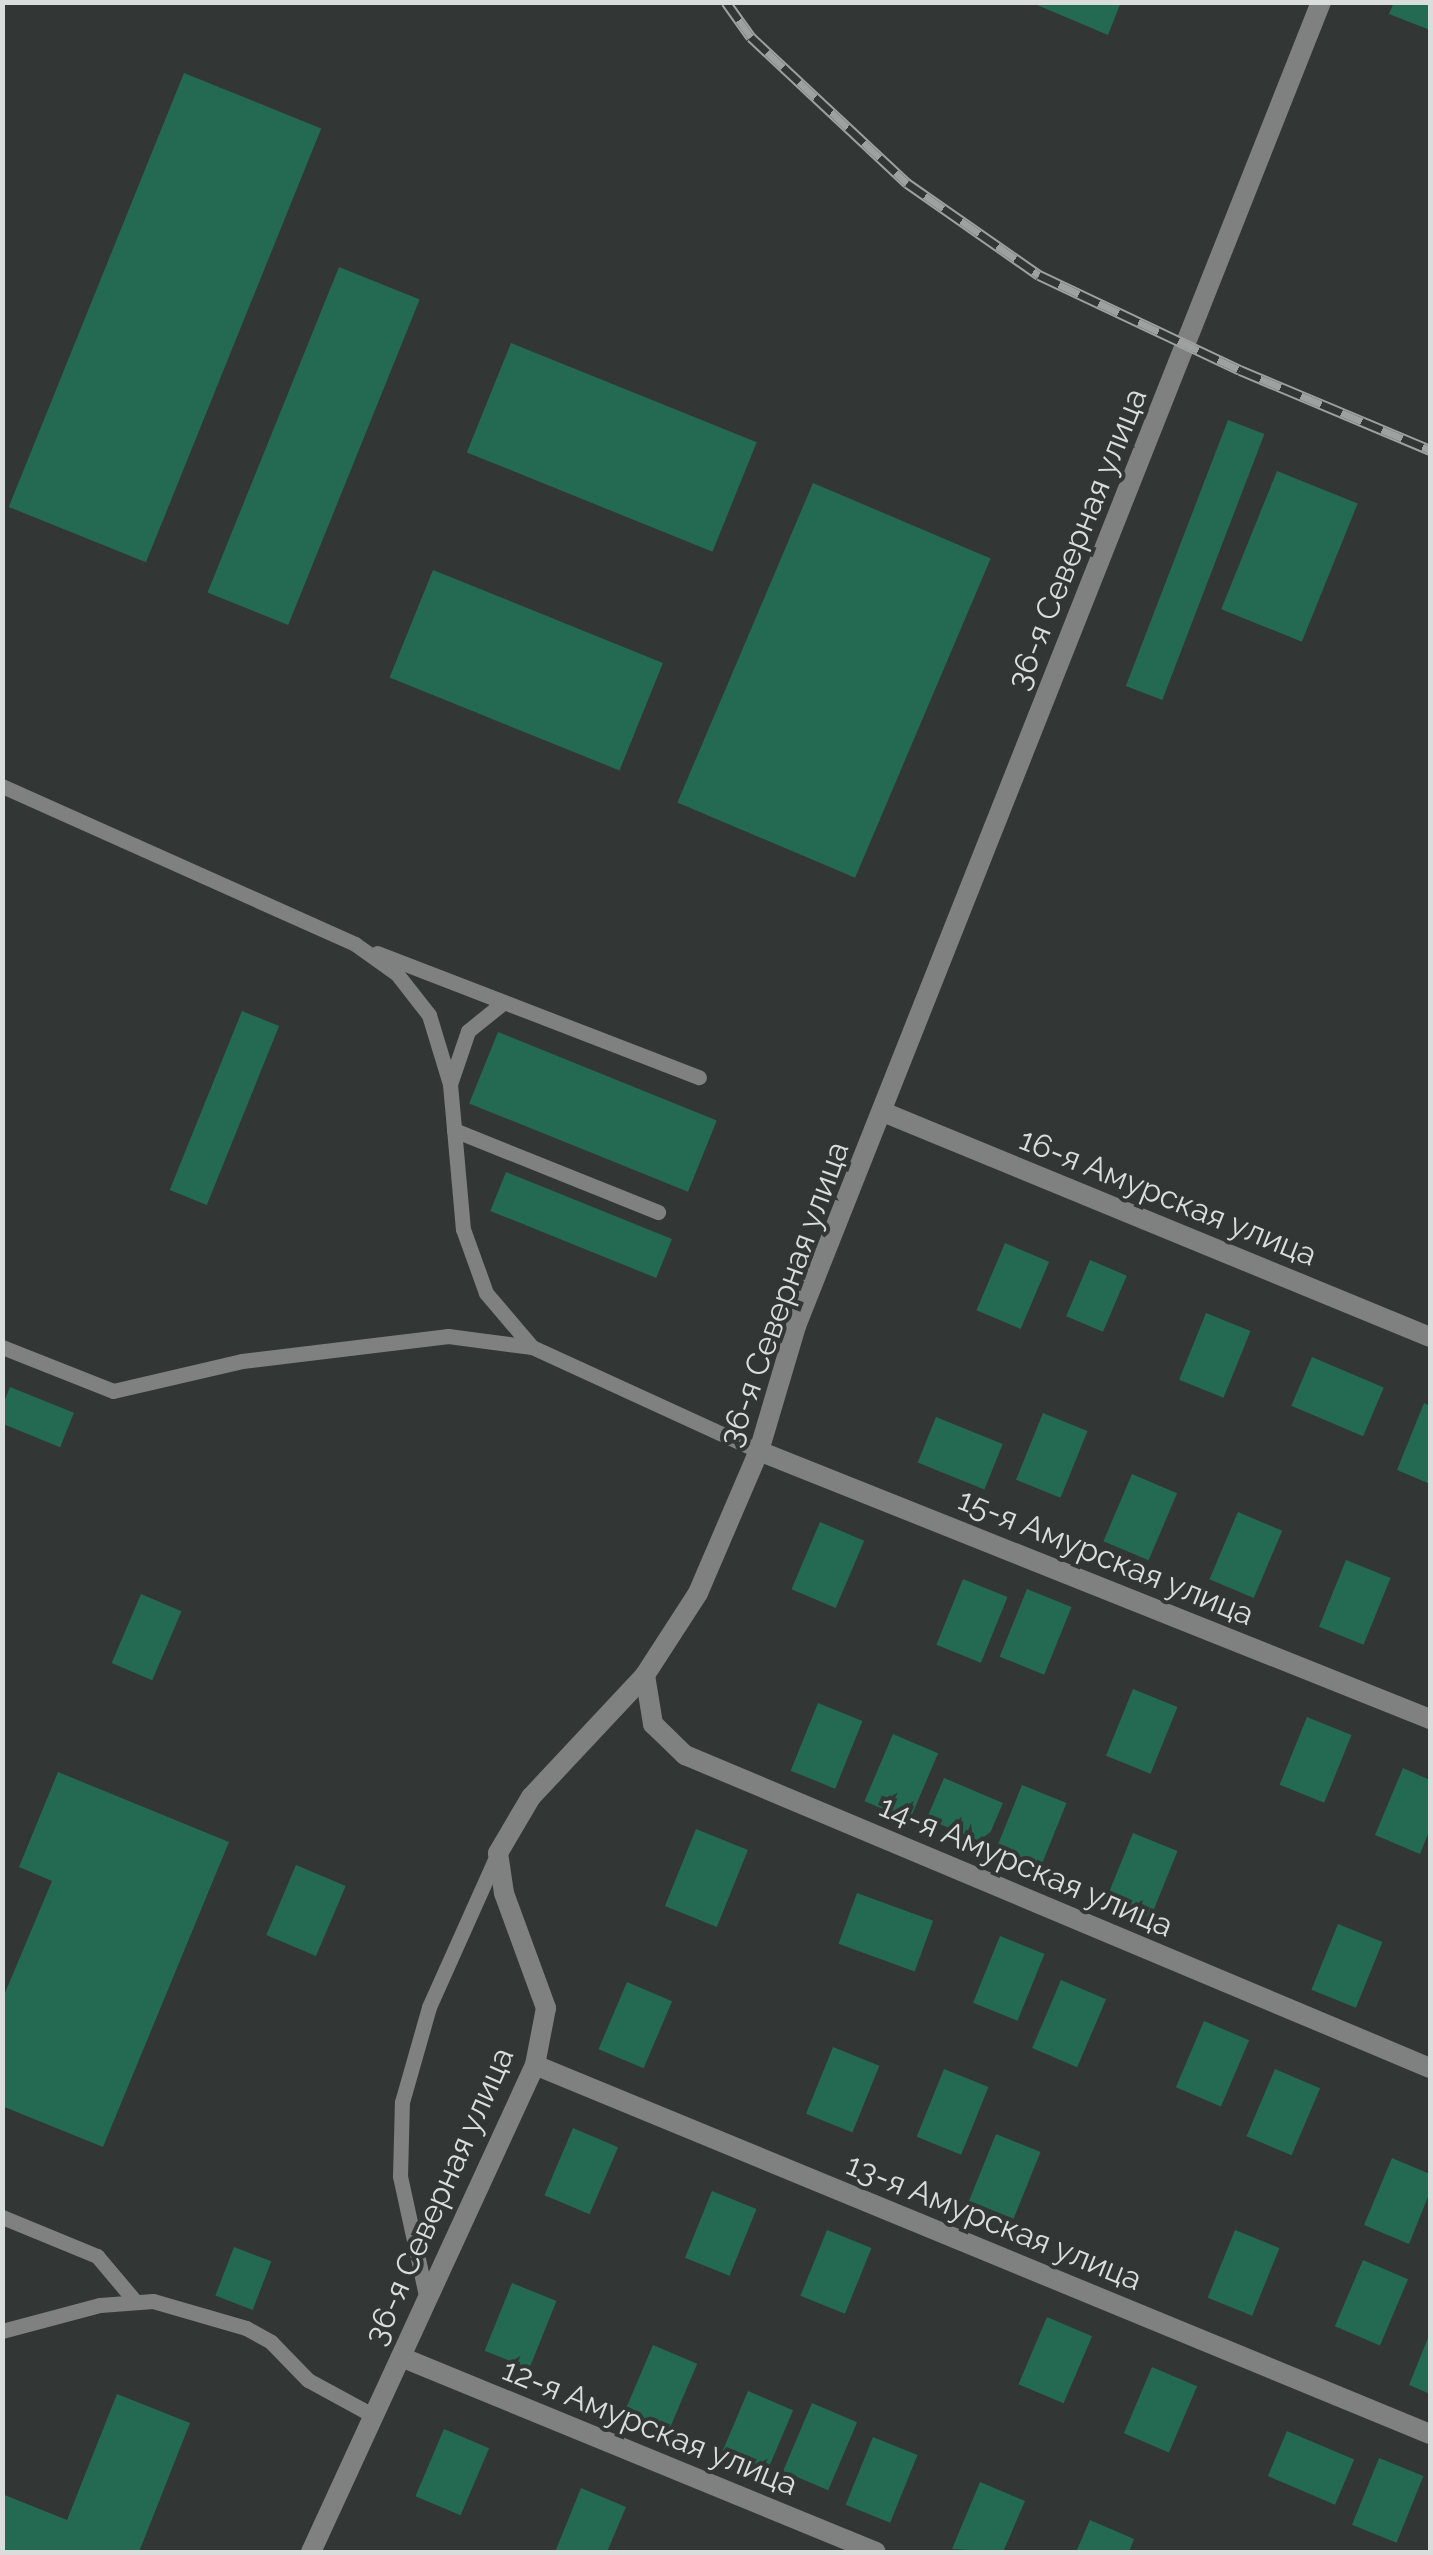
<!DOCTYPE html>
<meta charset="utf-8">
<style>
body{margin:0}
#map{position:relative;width:1433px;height:2555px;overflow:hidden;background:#323735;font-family:Raleway,sans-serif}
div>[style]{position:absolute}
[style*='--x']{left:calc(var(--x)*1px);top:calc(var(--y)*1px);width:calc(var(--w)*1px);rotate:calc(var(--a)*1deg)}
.building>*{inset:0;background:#246951;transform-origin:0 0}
.lane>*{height:15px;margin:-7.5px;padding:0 7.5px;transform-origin:7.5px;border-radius:7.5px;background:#7f8180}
.street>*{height:20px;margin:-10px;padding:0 10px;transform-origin:10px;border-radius:10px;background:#7f8180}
.rail>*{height:11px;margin-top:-5.5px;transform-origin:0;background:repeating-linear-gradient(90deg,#323735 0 22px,#9da19f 0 44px);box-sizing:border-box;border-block:2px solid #9da19f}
span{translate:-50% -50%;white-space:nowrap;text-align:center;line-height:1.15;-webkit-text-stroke:8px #323735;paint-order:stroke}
.street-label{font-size:32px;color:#d9dddb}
.frame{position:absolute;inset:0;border:5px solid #d9dddb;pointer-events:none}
</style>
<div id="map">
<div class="building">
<div style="clip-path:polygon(1030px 2px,1121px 2px,1108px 35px)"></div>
<div style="clip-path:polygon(1394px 2px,1430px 2px,1430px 30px,1389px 14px)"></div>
<div style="left:184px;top:73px;width:148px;height:468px;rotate:22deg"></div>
<div style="left:339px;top:267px;width:87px;height:351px;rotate:22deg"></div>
<div style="left:511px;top:343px;width:265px;height:118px;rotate:22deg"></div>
<div style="left:1228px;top:420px;width:39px;height:285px;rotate:21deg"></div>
<div style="left:1277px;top:471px;width:87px;height:149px;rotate:22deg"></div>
<div style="left:813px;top:483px;width:193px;height:347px;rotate:23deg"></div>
<div style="left:433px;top:570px;width:248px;height:116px;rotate:22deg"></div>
<div style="left:242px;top:1011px;width:40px;height:193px;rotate:22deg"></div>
<div style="left:498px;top:1032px;width:236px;height:77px;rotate:22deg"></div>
<div style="left:506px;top:1172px;width:179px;height:42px;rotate:22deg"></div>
<div style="left:1005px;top:1243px;width:48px;height:73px;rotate:23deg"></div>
<div style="left:1090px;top:1260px;width:40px;height:61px;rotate:23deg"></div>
<div style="left:1206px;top:1313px;width:48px;height:72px;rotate:22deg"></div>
<div style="left:1312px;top:1357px;width:78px;height:53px;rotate:23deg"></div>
<div style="left:10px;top:1387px;width:69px;height:37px;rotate:22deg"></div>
<div style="clip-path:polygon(1424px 1403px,1430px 1406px,1430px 1484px,1397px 1470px)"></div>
<div style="left:1043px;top:1413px;width:48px;height:72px;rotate:22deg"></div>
<div style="left:936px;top:1417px;width:72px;height:49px;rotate:22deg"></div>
<div style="left:1132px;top:1474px;width:49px;height:73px;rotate:23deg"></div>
<div style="left:1238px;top:1512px;width:48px;height:73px;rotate:23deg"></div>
<div style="left:820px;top:1522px;width:48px;height:73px;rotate:23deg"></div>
<div style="left:1346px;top:1560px;width:48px;height:72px;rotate:22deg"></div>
<div style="left:963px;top:1579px;width:48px;height:71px;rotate:22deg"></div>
<div style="left:1027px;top:1589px;width:48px;height:73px;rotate:22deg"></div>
<div style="left:141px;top:1594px;width:44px;height:75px;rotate:23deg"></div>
<div style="left:1133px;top:1689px;width:48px;height:72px;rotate:22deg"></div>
<div style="left:818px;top:1703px;width:48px;height:73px;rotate:22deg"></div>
<div style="left:1307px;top:1717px;width:48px;height:73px;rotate:22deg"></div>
<div style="left:893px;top:1734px;width:49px;height:73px;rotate:23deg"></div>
<div style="clip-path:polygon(1403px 1768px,1430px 1780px,1430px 1829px,1420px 1854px,1375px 1835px)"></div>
<div style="clip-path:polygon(58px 1772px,229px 1842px,103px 2147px,2px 2106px,2px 2000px,52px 1881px,19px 1867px)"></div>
<div style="left:944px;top:1778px;width:64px;height:44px;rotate:23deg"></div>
<div style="left:1022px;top:1785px;width:48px;height:72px;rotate:22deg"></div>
<div style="left:696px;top:1829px;width:56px;height:83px;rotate:22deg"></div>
<div style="left:1133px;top:1833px;width:48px;height:72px;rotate:22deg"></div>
<div style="left:296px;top:1865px;width:54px;height:76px;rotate:23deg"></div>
<div style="left:857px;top:1893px;width:81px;height:54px;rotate:20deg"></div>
<div style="left:1338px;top:1924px;width:48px;height:71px;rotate:22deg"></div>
<div style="left:1000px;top:1936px;width:48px;height:72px;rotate:22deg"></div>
<div style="left:1061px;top:1980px;width:49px;height:74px;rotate:23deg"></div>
<div style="left:627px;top:1982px;width:49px;height:73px;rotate:23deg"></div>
<div style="left:1204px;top:2021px;width:49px;height:72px;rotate:23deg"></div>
<div style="left:833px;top:2047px;width:50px;height:72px;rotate:22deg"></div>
<div style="left:944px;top:2069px;width:48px;height:73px;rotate:22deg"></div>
<div style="left:1275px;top:2069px;width:49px;height:73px;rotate:23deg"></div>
<div style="left:573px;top:2128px;width:49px;height:73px;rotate:23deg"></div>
<div style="left:996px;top:2134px;width:48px;height:72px;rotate:22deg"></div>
<div style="clip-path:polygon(1392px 2158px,1430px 2174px,1430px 2192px,1409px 2244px,1364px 2225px)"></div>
<div style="left:712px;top:2191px;width:48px;height:72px;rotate:22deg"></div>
<div style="left:827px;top:2230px;width:48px;height:71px;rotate:22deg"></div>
<div style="left:1235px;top:2230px;width:48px;height:73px;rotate:22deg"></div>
<div style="left:234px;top:2247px;width:40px;height:52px;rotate:21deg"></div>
<div style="left:1363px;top:2260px;width:49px;height:72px;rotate:23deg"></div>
<div style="left:512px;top:2283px;width:48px;height:73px;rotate:22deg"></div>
<div style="left:1047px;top:2317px;width:49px;height:73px;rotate:23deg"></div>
<div style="clip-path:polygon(1430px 2333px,1430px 2394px,1409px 2385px)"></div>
<div style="left:653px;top:2345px;width:48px;height:74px;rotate:23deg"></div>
<div style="left:1152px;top:2367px;width:49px;height:72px;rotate:23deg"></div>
<div style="left:748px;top:2391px;width:49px;height:73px;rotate:23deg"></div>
<div style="clip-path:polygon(117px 2394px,190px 2423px,139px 2552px,2px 2552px,2px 2494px,67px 2520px)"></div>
<div style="left:812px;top:2403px;width:49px;height:74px;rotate:23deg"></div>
<div style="left:444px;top:2429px;width:49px;height:73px;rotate:23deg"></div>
<div style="left:1287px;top:2431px;width:73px;height:49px;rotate:23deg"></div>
<div style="left:873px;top:2437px;width:48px;height:73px;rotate:22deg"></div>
<div style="left:1379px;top:2458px;width:48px;height:72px;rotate:22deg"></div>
<div style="clip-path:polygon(980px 2482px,1025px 2501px,1003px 2552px,952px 2549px)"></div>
<div style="clip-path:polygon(581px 2488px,626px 2507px,607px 2552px,555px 2552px)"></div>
<div style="clip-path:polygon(1090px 2520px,1134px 2539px,1129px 2552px,1076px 2552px)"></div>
</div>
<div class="lane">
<div style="--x:2;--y:786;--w:387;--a:24.1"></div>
<div style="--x:355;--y:944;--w:52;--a:35.5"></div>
<div style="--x:397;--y:974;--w:52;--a:52"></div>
<div style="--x:429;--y:1015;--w:72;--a:73.1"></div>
<div style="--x:450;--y:1084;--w:146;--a:84.9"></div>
<div style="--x:463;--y:1229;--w:68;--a:70.2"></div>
<div style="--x:486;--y:1293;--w:71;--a:49.6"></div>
<div style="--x:532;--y:1347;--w:250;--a:24.6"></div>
<div style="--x:377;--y:953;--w:345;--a:21.1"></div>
<div style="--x:450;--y:1084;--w:56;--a:-71.2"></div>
<div style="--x:468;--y:1031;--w:46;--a:-38.9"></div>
<div style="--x:454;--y:1130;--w:220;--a:21.9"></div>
<div style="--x:2;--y:1347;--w:119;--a:21.6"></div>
<div style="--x:113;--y:1391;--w:132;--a:-13.1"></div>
<div style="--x:242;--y:1361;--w:208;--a:-6.9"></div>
<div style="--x:448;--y:1336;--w:85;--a:7.5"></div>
<div style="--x:2;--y:2217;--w:103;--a:22.3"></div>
<div style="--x:97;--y:2256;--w:57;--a:49.9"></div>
<div style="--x:427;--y:2300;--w:127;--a:-102.3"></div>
<div style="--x:400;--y:2176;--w:74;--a:-88.5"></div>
<div style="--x:402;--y:2102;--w:99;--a:-74.1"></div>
<div style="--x:429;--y:2007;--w:169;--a:-65.9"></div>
<div style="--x:2;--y:2331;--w:101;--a:-14.9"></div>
<div style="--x:100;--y:2305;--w:53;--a:-4.3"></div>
<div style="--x:153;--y:2301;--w:97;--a:16.2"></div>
<div style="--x:246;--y:2328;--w:29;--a:29"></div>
<div style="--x:271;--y:2342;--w:53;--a:45.8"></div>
<div style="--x:308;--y:2380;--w:75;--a:28.6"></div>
</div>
<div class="street">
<div style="--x:883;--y:1112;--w:591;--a:22.36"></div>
<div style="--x:759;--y:1451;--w:723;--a:21.77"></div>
<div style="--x:645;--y:1675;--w:50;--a:80.7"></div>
<div style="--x:653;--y:1724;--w:45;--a:44.1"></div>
<div style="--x:685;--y:1755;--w:808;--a:22.79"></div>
<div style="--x:535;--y:2065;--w:968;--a:22.41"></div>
<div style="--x:401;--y:2357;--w:513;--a:22.32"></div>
<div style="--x:311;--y:2552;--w:536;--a:-65.3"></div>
<div style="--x:535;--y:2065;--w:58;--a:-79.1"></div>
<div style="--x:546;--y:2008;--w:122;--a:-110.1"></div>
<div style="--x:504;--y:1893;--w:40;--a:-98.5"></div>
<div style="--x:498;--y:1853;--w:65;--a:-59.5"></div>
<div style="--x:531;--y:1797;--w:167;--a:-46.9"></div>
<div style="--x:645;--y:1675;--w:98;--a:-57.1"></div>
<div style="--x:698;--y:1593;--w:155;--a:-66.8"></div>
<div style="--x:759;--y:1451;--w:130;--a:-73.5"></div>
<div style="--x:796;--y:1326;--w:1424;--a:-68.37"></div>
</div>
<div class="rail">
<div style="--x:726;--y:2;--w:43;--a:54.5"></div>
<div style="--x:751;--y:37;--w:214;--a:43.1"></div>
<div style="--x:907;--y:183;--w:161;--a:34.9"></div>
<div style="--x:1039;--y:275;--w:222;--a:25.3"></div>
<div style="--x:1240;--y:370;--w:206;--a:22.8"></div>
</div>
<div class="street-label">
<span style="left:1077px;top:539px;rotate:-68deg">36-я Северная улица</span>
<span style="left:1168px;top:1197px;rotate:22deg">16-я Амурская улица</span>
<span style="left:784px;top:1294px;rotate:-70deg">36-я Северная улица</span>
<span style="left:1106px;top:1557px;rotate:22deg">15-я Амурская улица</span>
<span style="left:1026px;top:1866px;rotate:23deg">14-я Амурская улица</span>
<span style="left:439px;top:2196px;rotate:-66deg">36-я Северная улица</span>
<span style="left:994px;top:2222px;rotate:22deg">13-я Амурская улица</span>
<span style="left:650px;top:2427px;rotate:22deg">12-я Амурская улица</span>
</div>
<div class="frame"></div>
</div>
